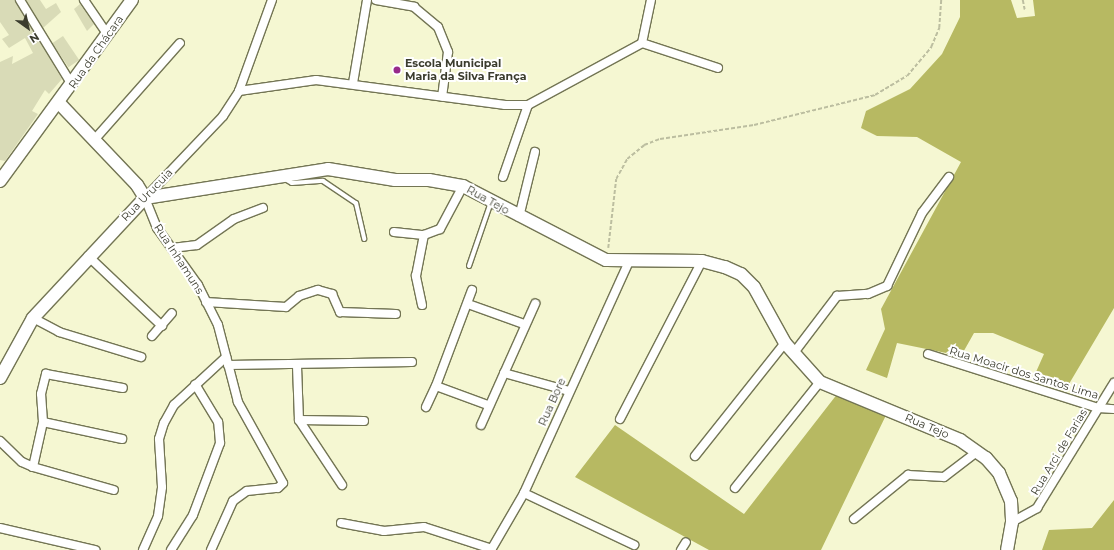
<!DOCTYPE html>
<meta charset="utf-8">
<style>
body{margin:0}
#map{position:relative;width:1114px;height:550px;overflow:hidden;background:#f5f7d2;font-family:Montserrat,sans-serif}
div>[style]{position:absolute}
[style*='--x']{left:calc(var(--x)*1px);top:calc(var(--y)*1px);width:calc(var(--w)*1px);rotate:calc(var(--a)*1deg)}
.forest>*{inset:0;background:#b7b962}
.building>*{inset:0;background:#d9dbb7;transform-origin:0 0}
.path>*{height:1.5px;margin-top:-0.75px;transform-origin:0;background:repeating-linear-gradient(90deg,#bcbea0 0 4px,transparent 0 6px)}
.roads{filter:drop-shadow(1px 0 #737554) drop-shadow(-1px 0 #737554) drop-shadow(0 1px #737554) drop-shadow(0 -1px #737554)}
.lane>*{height:4px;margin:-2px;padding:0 2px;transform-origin:2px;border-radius:2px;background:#fff}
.street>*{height:8px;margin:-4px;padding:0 4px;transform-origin:4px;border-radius:4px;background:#fff}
.secondary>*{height:12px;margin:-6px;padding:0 6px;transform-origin:6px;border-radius:6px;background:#fff}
.dots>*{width:11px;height:11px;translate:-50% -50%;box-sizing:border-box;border:2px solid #fff;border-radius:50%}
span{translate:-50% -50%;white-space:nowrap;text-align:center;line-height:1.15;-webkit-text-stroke:4px #fff;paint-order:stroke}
.street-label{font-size:11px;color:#3b3c2e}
.poi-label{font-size:11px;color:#3b3c2e;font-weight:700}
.left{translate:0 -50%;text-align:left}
.north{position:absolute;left:8px;top:8px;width:40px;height:40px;-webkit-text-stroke:3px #fff;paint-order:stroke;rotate:147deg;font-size:11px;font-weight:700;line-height:16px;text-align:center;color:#3b3c2e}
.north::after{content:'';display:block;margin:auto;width:14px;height:18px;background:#3b3c2e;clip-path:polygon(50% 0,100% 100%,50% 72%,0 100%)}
</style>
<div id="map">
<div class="forest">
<div style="clip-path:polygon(960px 0,1011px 0,1017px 18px,1035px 16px,1033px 0,1114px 0,1114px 308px,1066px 389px,1032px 381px,1044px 354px,993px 333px,974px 333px,961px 356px,897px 343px,887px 378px,866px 370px,885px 329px,881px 309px,961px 162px,917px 137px,877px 136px,861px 128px,866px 111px,910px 89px,942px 54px,960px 17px)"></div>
<div style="clip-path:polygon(838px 393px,888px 411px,821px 550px,709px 550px,575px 477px,615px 425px,744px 514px)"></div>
<div style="clip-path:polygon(1114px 500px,1114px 550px,1042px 550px,1049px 530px,1092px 528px)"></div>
</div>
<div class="building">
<div style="clip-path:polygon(0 0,15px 0,62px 79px,49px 94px,45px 90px,32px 111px,38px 114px,5px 161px,0 160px,0 62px,13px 56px,12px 64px,33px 53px,25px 38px,9px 48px,2px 39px,9px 35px,0 22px)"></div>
<div style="clip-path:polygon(26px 0,40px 0,46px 9px,56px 3px,61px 12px,43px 28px)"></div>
<div style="clip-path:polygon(80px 4px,94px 24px,87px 31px,74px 9px)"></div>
<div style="left:63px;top:36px;width:29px;height:13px;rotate:56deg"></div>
</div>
<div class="path">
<div style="--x:1023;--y:0;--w:10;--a:79"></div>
<div style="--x:608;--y:248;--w:69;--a:-83.4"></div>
<div style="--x:616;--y:179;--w:23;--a:-61"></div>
<div style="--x:627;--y:159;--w:22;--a:-39"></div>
<div style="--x:644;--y:145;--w:17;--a:-21"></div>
<div style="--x:660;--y:139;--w:95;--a:-8.5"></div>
<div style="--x:754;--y:125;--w:125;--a:-13.9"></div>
<div style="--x:875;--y:95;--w:37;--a:-31"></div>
<div style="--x:907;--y:76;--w:38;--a:-50"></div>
<div style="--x:931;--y:47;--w:21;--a:-67"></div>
<div style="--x:939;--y:28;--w:28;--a:-86"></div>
</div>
<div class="roads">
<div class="lane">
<div style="--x:285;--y:179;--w:8;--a:30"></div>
<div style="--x:292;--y:183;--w:31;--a:-4"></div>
<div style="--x:323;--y:181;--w:40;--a:34"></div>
<div style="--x:356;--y:203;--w:37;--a:77"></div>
<div style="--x:469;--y:266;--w:68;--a:-71"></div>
</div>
<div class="street">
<div style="--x:20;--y:0;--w:100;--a:58.5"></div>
<div style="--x:84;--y:0;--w:42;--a:55.6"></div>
<div style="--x:376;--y:0;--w:39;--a:10"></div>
<div style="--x:414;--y:7;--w:31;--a:40"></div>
<div style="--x:438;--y:27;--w:27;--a:68"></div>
<div style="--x:448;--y:52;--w:45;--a:97.6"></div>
<div style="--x:642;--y:43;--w:80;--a:18.2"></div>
<div style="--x:642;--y:43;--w:44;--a:-78.2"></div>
<div style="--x:353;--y:83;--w:84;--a:-80.4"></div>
<div style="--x:239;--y:91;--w:78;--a:-8.1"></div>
<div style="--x:316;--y:80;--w:191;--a:7.5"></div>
<div style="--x:505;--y:105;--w:23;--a:0"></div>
<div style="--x:528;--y:105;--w:130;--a:-28.5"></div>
<div style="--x:95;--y:139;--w:128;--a:-48.5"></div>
<div style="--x:503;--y:177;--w:76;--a:-70.9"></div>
<div style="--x:519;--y:217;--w:67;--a:-76.2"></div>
<div style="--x:394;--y:232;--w:30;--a:6"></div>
<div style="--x:172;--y:248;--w:25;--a:-7"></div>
<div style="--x:197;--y:245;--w:45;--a:-35.1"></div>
<div style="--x:234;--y:219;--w:31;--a:-21"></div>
<div style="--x:88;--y:256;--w:102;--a:43.4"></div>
<div style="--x:472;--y:290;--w:103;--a:110.6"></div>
<div style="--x:436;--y:386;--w:55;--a:20.1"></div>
<div style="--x:206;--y:302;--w:80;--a:3.6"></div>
<div style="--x:286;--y:307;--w:17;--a:-40"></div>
<div style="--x:299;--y:296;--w:20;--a:-18"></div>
<div style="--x:318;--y:290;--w:15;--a:16"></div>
<div style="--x:332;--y:294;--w:20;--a:66"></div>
<div style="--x:340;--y:312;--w:56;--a:2"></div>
<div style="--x:468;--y:304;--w:59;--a:19.7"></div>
<div style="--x:422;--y:305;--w:30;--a:-102"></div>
<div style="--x:416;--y:276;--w:42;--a:-79"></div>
<div style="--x:424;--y:235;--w:17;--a:-21"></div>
<div style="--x:440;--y:229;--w:49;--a:-61.9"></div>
<div style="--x:33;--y:318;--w:30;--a:28"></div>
<div style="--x:59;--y:332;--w:86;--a:17"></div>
<div style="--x:152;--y:336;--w:30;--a:-49"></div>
<div style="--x:793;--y:354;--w:73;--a:-52.8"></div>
<div style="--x:837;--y:296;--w:31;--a:-4"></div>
<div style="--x:868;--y:294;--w:21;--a:-23"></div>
<div style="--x:887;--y:286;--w:81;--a:-64.4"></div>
<div style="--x:922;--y:213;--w:45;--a:-53.1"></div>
<div style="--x:928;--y:354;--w:178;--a:17.6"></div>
<div style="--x:1098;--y:408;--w:16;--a:4"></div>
<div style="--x:228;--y:365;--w:184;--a:-0.9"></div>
<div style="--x:297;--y:366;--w:54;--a:87.9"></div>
<div style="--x:299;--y:420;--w:78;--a:56.5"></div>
<div style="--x:504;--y:373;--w:67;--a:15.5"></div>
<div style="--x:426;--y:407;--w:23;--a:-65"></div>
<div style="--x:620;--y:419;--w:178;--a:-62.6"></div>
<div style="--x:299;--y:420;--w:65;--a:0.9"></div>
<div style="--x:43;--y:422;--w:81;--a:12.1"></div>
<div style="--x:481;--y:425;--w:133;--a:-65.9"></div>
<div style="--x:0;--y:441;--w:30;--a:44"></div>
<div style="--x:22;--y:462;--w:12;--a:24"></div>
<div style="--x:33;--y:467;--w:84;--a:15.9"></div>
<div style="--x:695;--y:456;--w:144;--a:-51.5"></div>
<div style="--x:33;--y:467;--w:46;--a:-77.5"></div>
<div style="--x:43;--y:422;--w:28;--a:-94"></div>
<div style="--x:41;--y:394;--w:21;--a:-76"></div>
<div style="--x:46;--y:374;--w:78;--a:10.3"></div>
<div style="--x:735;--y:488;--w:136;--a:-51.3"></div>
<div style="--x:524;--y:493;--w:122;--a:25.3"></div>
<div style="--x:854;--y:519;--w:70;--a:-39.2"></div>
<div style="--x:908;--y:475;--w:36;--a:3"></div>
<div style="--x:944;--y:477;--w:43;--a:-37.4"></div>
<div style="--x:1012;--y:522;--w:29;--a:-29"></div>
<div style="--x:1037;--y:508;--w:147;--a:-58.4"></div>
<div style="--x:341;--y:523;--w:44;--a:10.5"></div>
<div style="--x:384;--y:531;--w:40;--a:-5.7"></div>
<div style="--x:424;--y:527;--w:71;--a:17.9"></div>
<div style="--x:0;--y:528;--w:98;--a:13"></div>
<div style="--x:143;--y:550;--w:37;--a:-66"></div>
<div style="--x:158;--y:516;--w:29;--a:-82"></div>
<div style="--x:162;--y:487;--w:48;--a:-93.6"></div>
<div style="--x:159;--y:439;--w:17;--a:-73"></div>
<div style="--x:164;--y:423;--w:21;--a:-61"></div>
<div style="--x:174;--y:405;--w:71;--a:-42.7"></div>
<div style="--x:171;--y:550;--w:41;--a:-57.8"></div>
<div style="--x:193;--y:515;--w:77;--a:-69.4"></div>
<div style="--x:220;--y:443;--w:21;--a:-95"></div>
<div style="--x:218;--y:422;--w:44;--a:-121.2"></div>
<div style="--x:211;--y:550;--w:54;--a:-65.8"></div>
<div style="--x:233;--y:501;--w:17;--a:-36"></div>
<div style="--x:247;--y:491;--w:31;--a:-6"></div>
<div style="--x:278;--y:488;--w:7;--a:-45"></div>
<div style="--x:283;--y:483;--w:93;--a:-119.1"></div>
<div style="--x:238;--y:402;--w:80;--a:-104.6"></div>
<div style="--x:218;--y:325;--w:45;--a:-116.6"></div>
<div style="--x:198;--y:285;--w:70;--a:-125.7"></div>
<div style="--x:157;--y:228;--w:32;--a:-112"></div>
<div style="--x:145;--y:198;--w:113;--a:-46.4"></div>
<div style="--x:223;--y:116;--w:30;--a:-57"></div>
<div style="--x:239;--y:91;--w:97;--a:-70.1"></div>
<div style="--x:491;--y:550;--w:66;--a:-59.9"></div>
<div style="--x:524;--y:493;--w:255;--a:-65.6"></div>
<div style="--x:681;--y:550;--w:9;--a:-58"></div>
</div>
<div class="secondary">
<div style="--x:59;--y:103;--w:113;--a:46.4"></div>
<div style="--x:137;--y:185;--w:15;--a:58"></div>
<div style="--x:0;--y:181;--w:224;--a:-53.9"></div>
<div style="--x:145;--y:198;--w:185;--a:-9"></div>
<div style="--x:328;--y:169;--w:68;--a:9.3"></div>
<div style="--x:395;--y:180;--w:34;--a:0"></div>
<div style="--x:429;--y:180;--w:35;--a:10"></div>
<div style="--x:463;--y:186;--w:161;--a:27.4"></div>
<div style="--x:606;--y:260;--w:96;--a:0.6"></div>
<div style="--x:702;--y:261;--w:24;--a:15"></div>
<div style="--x:725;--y:267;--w:17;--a:24"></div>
<div style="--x:741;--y:274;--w:18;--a:45"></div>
<div style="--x:754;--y:287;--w:64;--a:61"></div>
<div style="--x:785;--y:343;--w:52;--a:48.1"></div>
<div style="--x:820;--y:382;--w:152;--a:22.5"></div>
<div style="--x:960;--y:440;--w:32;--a:35"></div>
<div style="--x:986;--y:458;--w:20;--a:49"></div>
<div style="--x:999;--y:473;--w:30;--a:67"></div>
<div style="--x:1011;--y:501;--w:21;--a:87"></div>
<div style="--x:1012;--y:522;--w:28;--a:100"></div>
<div style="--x:0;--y:378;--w:68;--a:-61.2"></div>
<div style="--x:33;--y:318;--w:164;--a:-47"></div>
</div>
</div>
<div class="dots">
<div style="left:397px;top:70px;background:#972a8b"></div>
</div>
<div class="street-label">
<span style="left:96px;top:52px;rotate:-55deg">Rua da Chácara</span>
<span style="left:147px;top:195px;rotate:-46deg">Rua Urucuia</span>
<span style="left:488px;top:200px;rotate:29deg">Rua Tejo</span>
<span style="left:179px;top:259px;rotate:57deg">Rua Inhamuns</span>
<span style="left:1024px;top:373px;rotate:17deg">Rua Moacir dos Santos Lima</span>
<span style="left:552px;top:402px;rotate:-66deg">Rua Bore</span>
<span style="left:927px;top:426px;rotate:23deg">Rua Tejo</span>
<span style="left:1059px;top:452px;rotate:-59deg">Rua Arci de Farias</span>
</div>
<div class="poi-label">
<span class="left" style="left:405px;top:70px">Escola Municipal<br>Maria da Silva França</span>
</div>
<div class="north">N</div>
</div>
